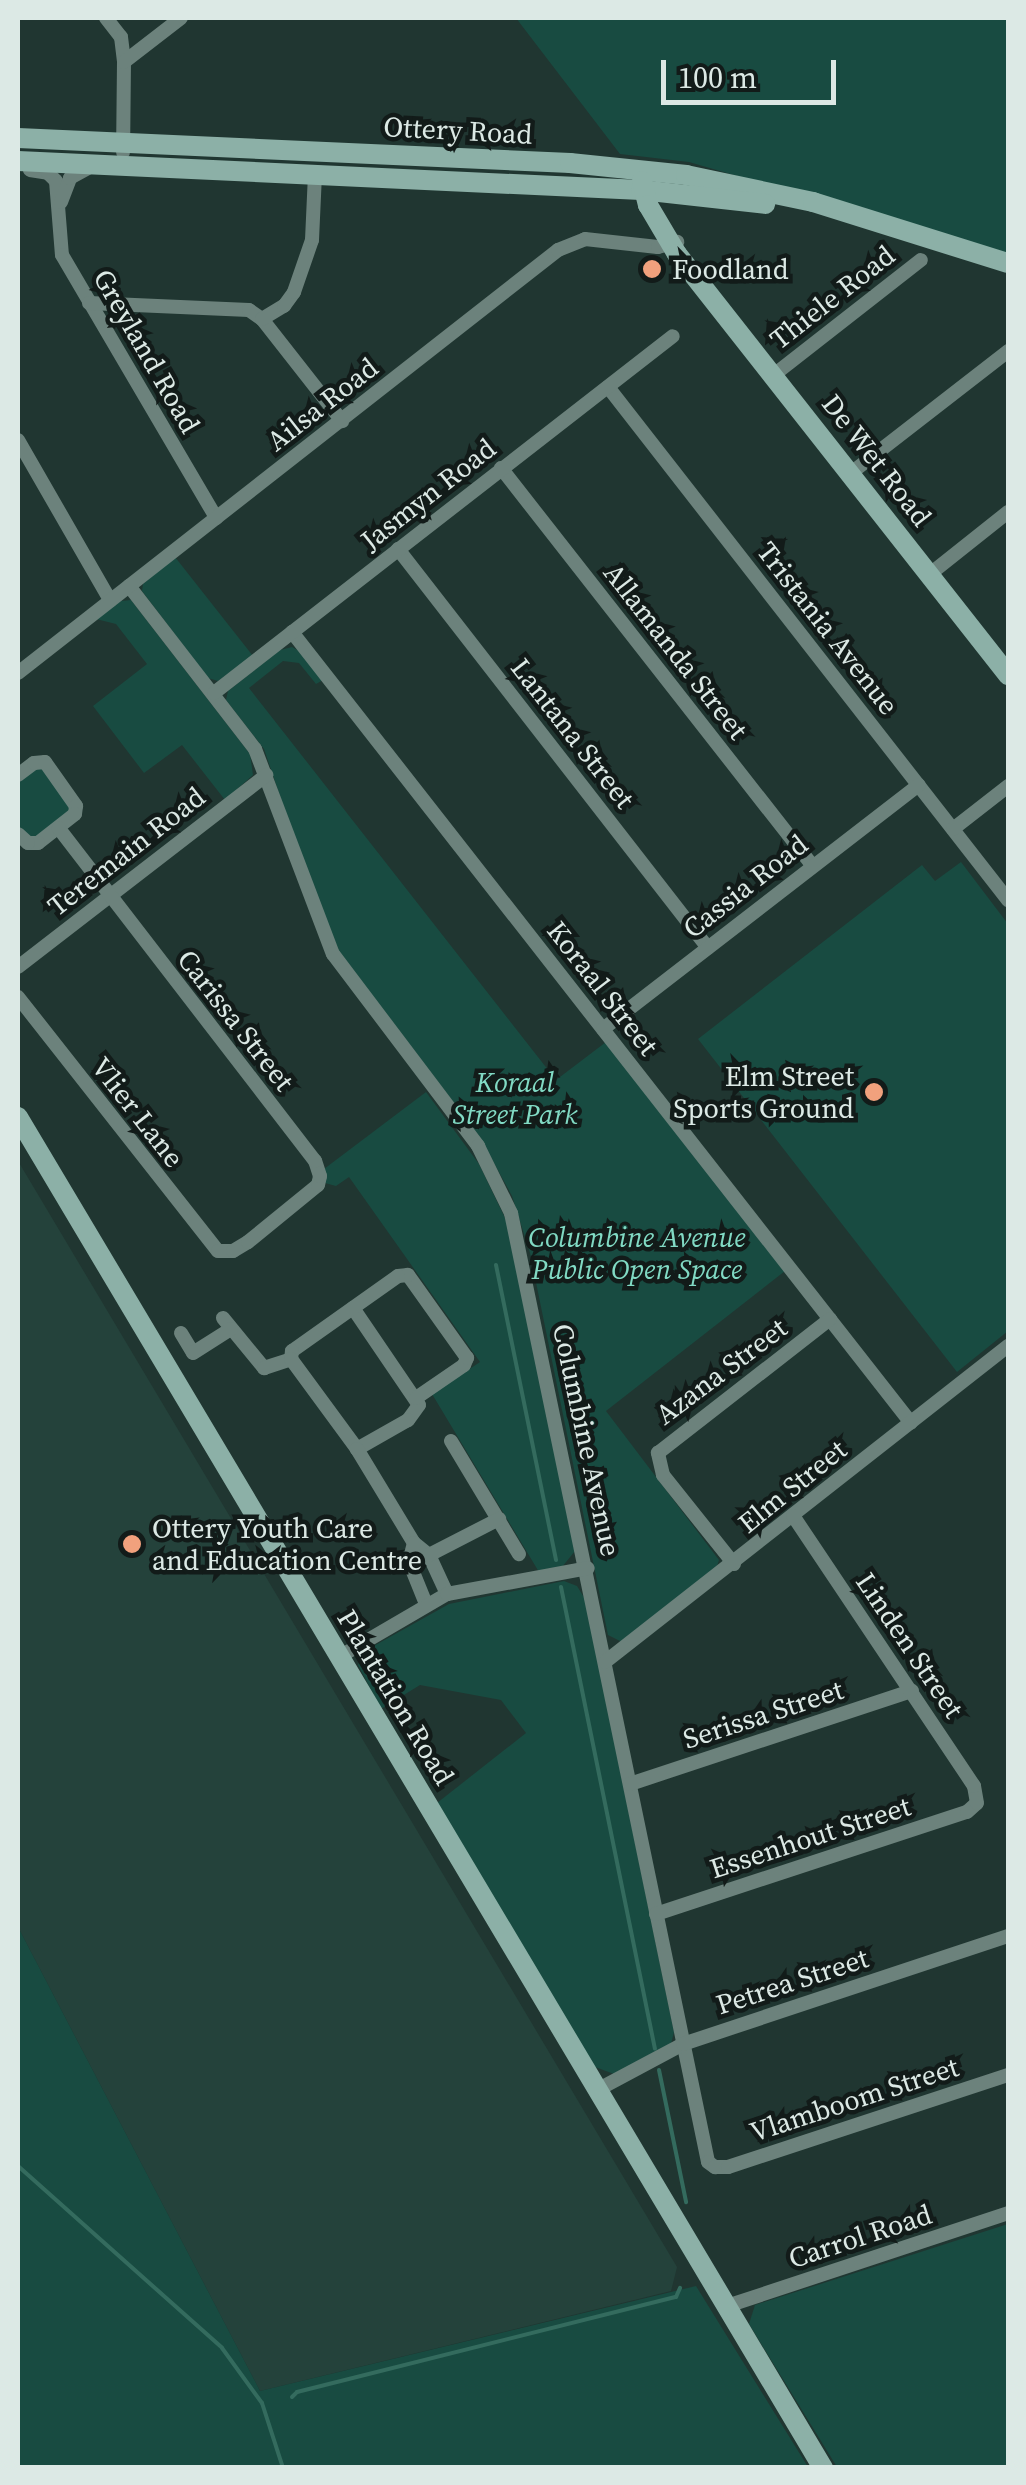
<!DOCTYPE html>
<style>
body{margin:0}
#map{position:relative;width:1026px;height:2485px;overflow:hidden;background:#203631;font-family:"Source Serif 4",serif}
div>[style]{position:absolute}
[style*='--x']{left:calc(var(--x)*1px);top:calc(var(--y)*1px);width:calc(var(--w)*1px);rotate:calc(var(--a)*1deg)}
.built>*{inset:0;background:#24423b}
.green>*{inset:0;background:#184b41}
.stream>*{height:4px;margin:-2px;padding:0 2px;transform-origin:2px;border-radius:2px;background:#346b5e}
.street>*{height:14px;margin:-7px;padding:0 7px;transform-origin:7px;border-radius:7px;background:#6c827c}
.secondary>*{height:20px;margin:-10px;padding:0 10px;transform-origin:10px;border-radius:10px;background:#8cb0a7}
.dots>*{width:28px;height:28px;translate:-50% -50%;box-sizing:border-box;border:5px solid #121b19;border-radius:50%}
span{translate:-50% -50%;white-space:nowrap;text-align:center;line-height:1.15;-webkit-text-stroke:9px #121b19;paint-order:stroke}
.street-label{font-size:28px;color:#dce9e5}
.poi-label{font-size:28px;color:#dce9e5}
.left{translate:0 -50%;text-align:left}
.right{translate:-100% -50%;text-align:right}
.park-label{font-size:28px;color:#81dac4;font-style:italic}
.frame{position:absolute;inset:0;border:20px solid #dce9e5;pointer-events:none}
.scale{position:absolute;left:661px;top:60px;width:175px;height:45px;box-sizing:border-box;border:5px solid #dce9e5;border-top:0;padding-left:12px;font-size:30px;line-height:35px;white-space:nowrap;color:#dce9e5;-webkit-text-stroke:8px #121b19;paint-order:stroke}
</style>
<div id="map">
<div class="built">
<div style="clip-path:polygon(18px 1161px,677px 2267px,671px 2291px,260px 2391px,18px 1927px)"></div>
</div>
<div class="green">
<div style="clip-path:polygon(516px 18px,1008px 18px,1008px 254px,689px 162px,620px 154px)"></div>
<div style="clip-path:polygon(175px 557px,253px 656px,218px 681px,208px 678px,142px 591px,143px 584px)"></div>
<div style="clip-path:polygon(131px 600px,250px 754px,253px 775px,225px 800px,182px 745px,144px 773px,93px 706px,147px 664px,116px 624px,96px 619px,121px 601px)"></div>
<div style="clip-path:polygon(292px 647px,303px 653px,323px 680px,316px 684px,299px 663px,283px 661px,249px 688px,556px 1080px,606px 1042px,785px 1271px,606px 1411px,719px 1560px,716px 1569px,622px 1642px,608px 1635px,530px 1253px,512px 1196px,479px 1136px,339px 951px,304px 867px,264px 749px,226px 700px,228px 691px,280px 650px)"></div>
<div style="clip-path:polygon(33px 769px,44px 769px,69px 799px,71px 811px,40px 837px,25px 836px,18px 827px,18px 781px)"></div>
<div style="clip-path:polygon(961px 862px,1008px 924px,1008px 1331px,957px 1372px,698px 1039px,922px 865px,935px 881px)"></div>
<div style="clip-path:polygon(426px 1092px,479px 1164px,506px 1220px,575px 1551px,562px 1567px,539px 1572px,432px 1394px,480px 1362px,349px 1177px,336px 1186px,325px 1183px,324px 1169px)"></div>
<div style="clip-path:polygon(564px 1581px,577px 1586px,585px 1599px,674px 2032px,671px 2044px,614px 2074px,595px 2067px,437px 1803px,526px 1733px,501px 1700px,420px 1685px,381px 1709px,358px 1665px,363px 1652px,449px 1604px)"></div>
<div style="clip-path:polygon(18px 1927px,260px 2391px,696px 2286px,808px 2467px,18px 2467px)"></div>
<div style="clip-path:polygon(1008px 2224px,1008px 2467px,837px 2467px,749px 2324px,755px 2305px)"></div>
</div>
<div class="stream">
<div style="--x:496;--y:1265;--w:301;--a:78.5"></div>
<div style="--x:561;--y:1587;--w:471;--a:78.5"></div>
<div style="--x:659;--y:2070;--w:135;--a:78.4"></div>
<div style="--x:18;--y:2166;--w:273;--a:41.7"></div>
<div style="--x:222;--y:2348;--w:68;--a:54"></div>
<div style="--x:262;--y:2403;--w:68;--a:72.1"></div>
<div style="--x:292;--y:2397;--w:7;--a:-45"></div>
<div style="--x:297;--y:2392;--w:391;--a:-14.1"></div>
<div style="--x:676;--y:2297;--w:10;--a:-66"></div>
</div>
<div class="street">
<div style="--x:106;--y:18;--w:24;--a:52"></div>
<div style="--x:121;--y:37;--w:25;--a:83"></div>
<div style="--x:124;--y:62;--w:90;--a:90.6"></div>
<div style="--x:124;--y:62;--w:72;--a:-37.7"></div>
<div style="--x:30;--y:170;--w:18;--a:9"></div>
<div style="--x:48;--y:173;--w:11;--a:45"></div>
<div style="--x:56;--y:181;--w:74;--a:85.4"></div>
<div style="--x:62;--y:255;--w:305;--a:59.6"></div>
<div style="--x:61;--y:202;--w:26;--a:-69"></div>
<div style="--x:70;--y:178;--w:23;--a:-29"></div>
<div style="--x:89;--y:303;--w:160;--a:2.5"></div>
<div style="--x:249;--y:310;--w:16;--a:35"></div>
<div style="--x:262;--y:319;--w:130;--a:51.9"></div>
<div style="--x:262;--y:319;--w:26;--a:-31"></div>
<div style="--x:284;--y:306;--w:17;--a:-54"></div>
<div style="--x:294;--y:292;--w:55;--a:-70.9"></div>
<div style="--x:312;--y:240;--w:65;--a:-87.4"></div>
<div style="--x:775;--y:374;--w:185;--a:-38"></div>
<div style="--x:608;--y:387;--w:651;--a:52.06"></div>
<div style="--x:18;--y:440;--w:185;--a:60.1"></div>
<div style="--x:501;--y:468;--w:504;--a:51.93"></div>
<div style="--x:851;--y:473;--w:199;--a:-37.8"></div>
<div style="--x:398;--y:549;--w:505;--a:52.15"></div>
<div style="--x:930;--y:574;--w:100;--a:-38.5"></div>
<div style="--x:129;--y:586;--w:206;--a:52.3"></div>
<div style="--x:255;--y:749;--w:219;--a:69.2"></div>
<div style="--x:333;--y:954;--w:241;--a:52.9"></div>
<div style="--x:478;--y:1146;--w:75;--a:63.8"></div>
<div style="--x:511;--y:1213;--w:969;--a:78.27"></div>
<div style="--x:708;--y:2162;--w:9;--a:36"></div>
<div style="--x:715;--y:2167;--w:13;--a:0"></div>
<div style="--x:728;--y:2167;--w:295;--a:-18.2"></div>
<div style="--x:292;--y:632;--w:1004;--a:51.95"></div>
<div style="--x:18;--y:673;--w:686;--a:-38.07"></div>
<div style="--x:558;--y:250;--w:29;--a:-22"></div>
<div style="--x:585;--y:239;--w:73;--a:6.3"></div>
<div style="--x:658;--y:247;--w:20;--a:-15"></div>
<div style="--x:214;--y:693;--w:581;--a:-37.87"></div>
<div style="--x:18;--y:775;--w:20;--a:-37"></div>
<div style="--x:34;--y:763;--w:11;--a:-5"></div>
<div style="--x:45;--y:762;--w:54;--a:54.8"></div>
<div style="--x:76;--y:806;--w:8;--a:97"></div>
<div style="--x:75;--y:814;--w:47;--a:141.9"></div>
<div style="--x:38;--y:843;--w:10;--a:180"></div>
<div style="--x:28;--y:843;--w:13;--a:-138"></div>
<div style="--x:953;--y:829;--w:70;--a:-38"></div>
<div style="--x:18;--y:967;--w:314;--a:-37.7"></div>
<div style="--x:18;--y:997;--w:323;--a:51.8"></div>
<div style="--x:218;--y:1251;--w:15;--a:0"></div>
<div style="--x:233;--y:1251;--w:17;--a:-31"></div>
<div style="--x:248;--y:1242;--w:90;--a:-39.2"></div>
<div style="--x:318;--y:1185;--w:9;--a:-77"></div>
<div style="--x:320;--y:1176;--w:16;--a:-108"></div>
<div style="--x:315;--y:1161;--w:420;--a:-127.6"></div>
<div style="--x:603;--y:1029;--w:399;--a:-37.7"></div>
<div style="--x:353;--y:1308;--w:117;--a:55.8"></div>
<div style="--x:419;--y:1405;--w:19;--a:126"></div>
<div style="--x:408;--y:1420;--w:59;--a:150.4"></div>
<div style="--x:223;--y:1318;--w:65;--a:50.6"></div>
<div style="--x:264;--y:1368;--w:28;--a:-18"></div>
<div style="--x:181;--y:1333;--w:23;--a:59"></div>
<div style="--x:193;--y:1353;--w:45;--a:-32.3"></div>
<div style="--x:416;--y:1398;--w:58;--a:-34.5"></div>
<div style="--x:464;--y:1365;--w:8;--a:-67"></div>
<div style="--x:467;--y:1358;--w:102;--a:-125.4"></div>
<div style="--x:408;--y:1275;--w:10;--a:174"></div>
<div style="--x:398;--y:1276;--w:130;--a:144.7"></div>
<div style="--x:292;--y:1351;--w:8;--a:97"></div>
<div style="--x:291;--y:1359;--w:112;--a:53.7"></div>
<div style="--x:357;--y:1449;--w:110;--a:58.8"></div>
<div style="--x:414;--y:1543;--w:19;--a:39"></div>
<div style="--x:429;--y:1555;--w:43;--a:65.2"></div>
<div style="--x:451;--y:1441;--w:132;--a:59"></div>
<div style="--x:414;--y:1543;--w:20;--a:105"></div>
<div style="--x:409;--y:1562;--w:45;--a:68"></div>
<div style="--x:429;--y:1555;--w:79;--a:-27.2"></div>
<div style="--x:734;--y:1564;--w:114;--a:-128.6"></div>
<div style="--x:663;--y:1475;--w:23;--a:-103"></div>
<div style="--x:658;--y:1453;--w:218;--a:-37.9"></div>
<div style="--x:339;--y:1657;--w:125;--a:-30.3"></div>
<div style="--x:447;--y:1594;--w:143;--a:-10.4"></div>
<div style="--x:605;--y:1662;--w:512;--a:-38.1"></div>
<div style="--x:630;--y:1784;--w:297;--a:-18.3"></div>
<div style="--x:656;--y:1914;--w:327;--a:-18.2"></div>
<div style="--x:967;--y:1812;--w:13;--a:-42"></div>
<div style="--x:977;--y:1803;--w:17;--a:-100"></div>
<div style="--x:974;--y:1786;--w:325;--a:-123.8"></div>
<div style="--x:597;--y:2090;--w:98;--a:-28.1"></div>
<div style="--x:683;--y:2044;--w:342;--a:-18.4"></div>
<div style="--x:727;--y:2306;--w:296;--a:-18.3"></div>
</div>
<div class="secondary">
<div style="--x:18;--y:138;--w:553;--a:2.59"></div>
<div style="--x:570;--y:163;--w:117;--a:5.9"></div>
<div style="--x:686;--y:175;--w:130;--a:12"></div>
<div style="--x:813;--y:202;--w:204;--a:17.4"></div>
<div style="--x:18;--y:161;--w:624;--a:2.67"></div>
<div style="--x:641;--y:190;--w:125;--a:6.4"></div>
<div style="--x:642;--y:181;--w:25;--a:76"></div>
<div style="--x:648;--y:205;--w:57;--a:59.4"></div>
<div style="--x:677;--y:254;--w:536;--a:51.82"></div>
<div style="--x:18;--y:1117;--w:1573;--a:59.21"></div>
</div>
<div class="dots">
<div style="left:652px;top:269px;background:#f1a17d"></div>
<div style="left:874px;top:1092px;background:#f1a17d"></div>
<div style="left:132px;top:1544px;background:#f1a17d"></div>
</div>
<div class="street-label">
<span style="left:458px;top:130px;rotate:3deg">Ottery Road</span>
<span style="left:832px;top:297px;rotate:-38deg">Thiele Road</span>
<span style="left:147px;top:351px;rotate:60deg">Greyland Road</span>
<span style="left:322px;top:404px;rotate:-38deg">Ailsa Road</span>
<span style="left:877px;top:460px;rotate:52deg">De Wet Road</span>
<span style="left:428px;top:494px;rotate:-38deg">Jasmyn Road</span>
<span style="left:828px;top:628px;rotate:52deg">Tristania Avenue</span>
<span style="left:676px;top:651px;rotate:52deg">Allamanda Street</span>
<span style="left:573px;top:733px;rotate:52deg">Lantana Street</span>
<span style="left:126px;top:851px;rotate:-38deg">Teremain Road</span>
<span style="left:745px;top:886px;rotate:-38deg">Cassia Road</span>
<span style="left:603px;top:988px;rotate:52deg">Koraal Street</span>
<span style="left:236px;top:1020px;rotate:52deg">Carissa Street</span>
<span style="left:138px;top:1112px;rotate:52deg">Vlier Lane</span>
<span style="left:721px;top:1371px;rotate:-37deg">Azana Street</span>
<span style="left:587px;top:1440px;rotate:78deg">Columbine Avenue</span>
<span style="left:792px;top:1486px;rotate:-39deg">Elm Street</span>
<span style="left:910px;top:1645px;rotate:56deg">Linden Street</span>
<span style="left:396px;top:1697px;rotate:59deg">Plantation Road</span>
<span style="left:763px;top:1714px;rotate:-18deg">Serissa Street</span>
<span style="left:810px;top:1837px;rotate:-18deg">Essenhout Street</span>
<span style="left:792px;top:1981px;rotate:-18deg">Petrea Street</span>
<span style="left:854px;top:2099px;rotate:-18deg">Vlamboom Street</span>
<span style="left:860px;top:2236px;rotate:-18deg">Carrol Road</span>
</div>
<div class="poi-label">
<span class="left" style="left:672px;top:269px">Foodland</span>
<span class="right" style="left:854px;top:1092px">Elm Street<br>Sports Ground</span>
<span class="left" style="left:152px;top:1544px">Ottery Youth Care<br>and Education Centre</span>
</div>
<div class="park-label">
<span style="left:515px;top:1098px">Koraal<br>Street Park</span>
<span style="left:637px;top:1253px">Columbine Avenue<br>Public Open Space</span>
</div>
<div class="frame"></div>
<div class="scale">100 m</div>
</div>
